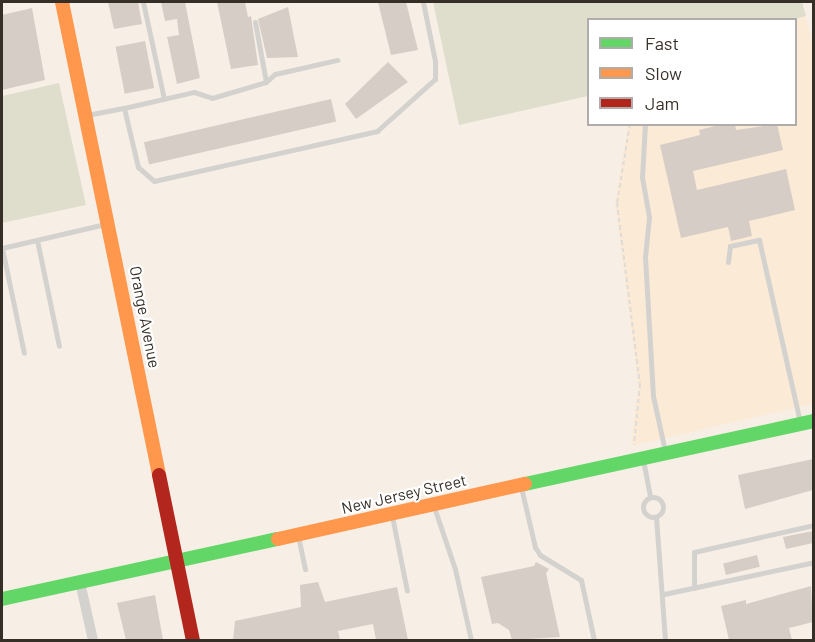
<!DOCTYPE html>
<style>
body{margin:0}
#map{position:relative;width:815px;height:642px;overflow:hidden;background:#f7efe5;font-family:Barlow,sans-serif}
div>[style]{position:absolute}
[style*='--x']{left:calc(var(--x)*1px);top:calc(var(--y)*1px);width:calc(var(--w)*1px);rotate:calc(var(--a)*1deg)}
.built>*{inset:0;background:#fbebd6}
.green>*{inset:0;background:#dfdecc}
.building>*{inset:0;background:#d7cdc7;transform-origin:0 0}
.path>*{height:2px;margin-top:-1px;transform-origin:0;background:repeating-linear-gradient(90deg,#dedbd8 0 4.5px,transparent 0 7.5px)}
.lane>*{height:5px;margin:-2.5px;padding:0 2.5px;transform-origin:2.5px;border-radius:2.5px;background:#d4d2ce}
.lane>.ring{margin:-2.5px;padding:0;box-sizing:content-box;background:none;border:5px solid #d4d2ce;border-radius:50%}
.street>*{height:10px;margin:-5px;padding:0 5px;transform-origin:5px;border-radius:5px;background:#d4d2ce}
.fast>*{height:14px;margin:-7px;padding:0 7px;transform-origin:7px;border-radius:7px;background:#63d668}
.slow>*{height:14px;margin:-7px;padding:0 7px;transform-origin:7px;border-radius:7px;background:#ff974d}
.jam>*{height:14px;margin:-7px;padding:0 7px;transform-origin:7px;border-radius:7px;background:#b3261e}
span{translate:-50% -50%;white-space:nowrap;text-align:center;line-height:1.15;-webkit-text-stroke:4.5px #fff;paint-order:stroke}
.street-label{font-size:16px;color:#362f27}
.frame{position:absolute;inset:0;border:3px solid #362f27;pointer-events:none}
.legend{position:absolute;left:587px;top:18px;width:210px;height:108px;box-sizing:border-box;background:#fff;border:2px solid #afaca9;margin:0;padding:8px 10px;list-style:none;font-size:18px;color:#362f27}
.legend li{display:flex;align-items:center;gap:12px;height:30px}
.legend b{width:30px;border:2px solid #afaca9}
</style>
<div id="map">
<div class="built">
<div style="clip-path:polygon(806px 16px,814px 50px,813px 404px,631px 446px,638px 384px,615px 203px,628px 125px,796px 124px,796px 20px,791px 19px)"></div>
</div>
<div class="green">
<div style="clip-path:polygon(433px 2px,802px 2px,806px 16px,791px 20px,588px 20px,588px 96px,459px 125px)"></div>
<div style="clip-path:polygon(59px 83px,86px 205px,2px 223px,2px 96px)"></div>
</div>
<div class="building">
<div style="clip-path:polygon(108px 2px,138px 2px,142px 24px,114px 29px)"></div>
<div style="clip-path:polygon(161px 2px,185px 2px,200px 78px,177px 84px,167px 37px,179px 35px,177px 19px,165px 21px)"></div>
<div style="clip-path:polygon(217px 2px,245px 2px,248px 17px,251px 16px,258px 65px,231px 69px)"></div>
<div style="clip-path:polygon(378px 2px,406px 2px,418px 50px,391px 55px)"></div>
<div style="clip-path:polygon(288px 7px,298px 57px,267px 58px,258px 19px)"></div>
<div style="clip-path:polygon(32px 8px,45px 80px,2px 90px,2px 15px)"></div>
<div style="left:145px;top:41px;width:48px;height:30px;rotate:79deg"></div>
<div style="clip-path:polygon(388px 62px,408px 82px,356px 119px,345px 104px)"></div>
<div style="left:331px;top:99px;width:23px;height:192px;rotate:77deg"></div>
<div style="clip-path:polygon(723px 124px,735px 124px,736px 130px,777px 124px,783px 150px,693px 171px,697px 190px,786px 169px,795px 210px,749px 221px,752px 236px,731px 241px,728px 227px,681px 238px,660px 145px,700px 135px,699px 130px)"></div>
<div style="clip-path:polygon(813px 459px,813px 490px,745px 509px,738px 475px)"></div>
<div style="clip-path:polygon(813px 531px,813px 543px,786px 549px,783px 537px)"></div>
<div style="left:757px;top:555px;width:12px;height:35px;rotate:76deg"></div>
<div style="clip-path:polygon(536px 562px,549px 569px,546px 573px,560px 637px,512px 640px,509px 630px,498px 623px,492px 624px,481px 577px,534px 566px)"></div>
<div style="clip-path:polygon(318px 582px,325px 602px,397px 587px,408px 640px,376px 640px,373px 624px,338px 631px,340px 640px,233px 640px,235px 621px,301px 607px,300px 585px)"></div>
<div style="clip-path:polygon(811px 586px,813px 622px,789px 628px,792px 640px,729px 640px,721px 606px,746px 600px,746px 604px)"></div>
<div style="clip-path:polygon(155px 595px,163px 640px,126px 640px,117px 603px)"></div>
</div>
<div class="path">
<div style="--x:630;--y:124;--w:80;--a:99.3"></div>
<div style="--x:617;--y:203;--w:182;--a:82.8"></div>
<div style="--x:640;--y:384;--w:61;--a:95.6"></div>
</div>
<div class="lane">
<div style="--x:143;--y:2;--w:99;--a:77.8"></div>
<div style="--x:255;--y:22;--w:61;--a:79.6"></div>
<div style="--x:124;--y:108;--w:72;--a:-12.9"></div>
<div style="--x:194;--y:92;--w:19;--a:18"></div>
<div style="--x:212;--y:98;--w:56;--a:-16.5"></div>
<div style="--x:266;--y:82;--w:12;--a:-42"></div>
<div style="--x:275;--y:74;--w:64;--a:-12.7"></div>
<div style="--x:87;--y:115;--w:38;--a:-11"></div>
<div style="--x:124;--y:108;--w:61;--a:76.7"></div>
<div style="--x:138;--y:167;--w:21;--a:41"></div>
<div style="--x:154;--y:181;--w:229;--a:-12.6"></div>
<div style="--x:377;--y:131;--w:78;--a:-41.9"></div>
<div style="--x:435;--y:79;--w:18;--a:-90"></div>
<div style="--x:435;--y:61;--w:60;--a:-101.5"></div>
<div style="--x:645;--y:124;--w:53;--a:93.2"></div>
<div style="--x:642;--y:177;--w:41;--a:80.1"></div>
<div style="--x:649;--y:217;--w:40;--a:95.7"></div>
<div style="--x:645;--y:257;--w:139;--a:86.7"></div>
<div style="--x:653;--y:396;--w:56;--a:77.7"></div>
<div style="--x:37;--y:240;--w:108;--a:78.3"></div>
<div style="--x:2;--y:248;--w:106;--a:-13.1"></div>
<div style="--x:2;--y:248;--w:107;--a:78.2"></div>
<div style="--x:728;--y:262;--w:16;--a:-83"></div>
<div style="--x:730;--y:246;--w:30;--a:-12"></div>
<div style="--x:759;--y:240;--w:187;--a:77.3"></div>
<div style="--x:643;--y:460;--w:38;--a:79"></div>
<div style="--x:521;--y:487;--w:62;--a:76.9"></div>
<div style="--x:535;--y:547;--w:9;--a:58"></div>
<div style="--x:540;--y:555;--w:48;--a:31.4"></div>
<div style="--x:581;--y:580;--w:61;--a:77.8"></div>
<div class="ring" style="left:643px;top:497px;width:15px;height:15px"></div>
<div style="--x:434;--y:507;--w:65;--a:71.3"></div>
<div style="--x:455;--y:569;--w:73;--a:77.3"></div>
<div style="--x:392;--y:516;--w:76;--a:78.7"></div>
<div style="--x:656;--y:517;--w:123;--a:85.8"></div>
<div style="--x:298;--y:536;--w:34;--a:78"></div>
<div style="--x:694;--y:588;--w:36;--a:-90"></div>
<div style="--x:694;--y:552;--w:123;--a:-12.7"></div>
<div style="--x:664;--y:594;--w:153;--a:-12"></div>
</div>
<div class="street">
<div style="--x:80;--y:582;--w:59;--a:77.4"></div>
</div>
<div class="fast">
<div style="--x:525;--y:484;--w:296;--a:-12.3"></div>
<div style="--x:2;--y:599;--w:282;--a:-12.3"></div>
</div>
<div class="slow">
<div style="--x:62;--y:2;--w:483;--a:78.4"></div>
<div style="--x:278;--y:539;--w:253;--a:-12.6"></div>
</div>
<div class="jam">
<div style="--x:159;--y:475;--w:168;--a:78.4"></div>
</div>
<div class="street-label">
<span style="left:145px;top:317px;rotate:79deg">Orange Avenue</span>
<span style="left:404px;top:494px;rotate:-13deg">New Jersey Street</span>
</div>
<div class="frame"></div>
<ul class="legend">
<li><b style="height:8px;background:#63d668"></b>Fast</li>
<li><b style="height:8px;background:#ff974d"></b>Slow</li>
<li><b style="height:8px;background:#b3261e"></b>Jam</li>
</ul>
</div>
